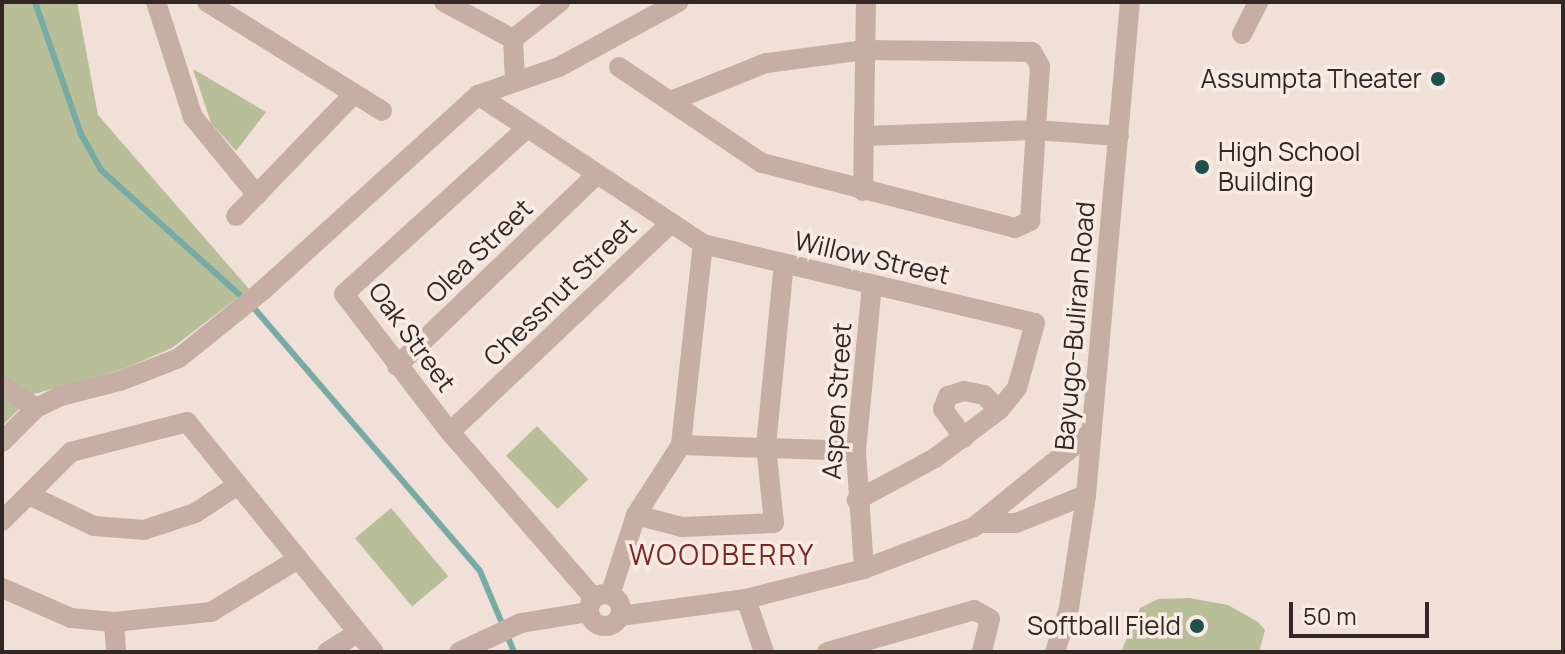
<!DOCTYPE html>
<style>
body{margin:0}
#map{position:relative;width:1565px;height:654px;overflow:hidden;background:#f0e0d7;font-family:Manrope,sans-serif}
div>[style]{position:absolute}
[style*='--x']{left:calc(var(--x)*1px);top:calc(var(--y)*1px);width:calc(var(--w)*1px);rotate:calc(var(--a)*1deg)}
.green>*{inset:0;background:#b7be98;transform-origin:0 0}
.stream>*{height:6px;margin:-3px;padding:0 3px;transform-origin:3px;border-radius:3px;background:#77aba5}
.minor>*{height:20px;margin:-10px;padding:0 10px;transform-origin:10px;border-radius:10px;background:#c7aea4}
.minor>.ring{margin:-10px;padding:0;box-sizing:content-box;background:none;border:20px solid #c7aea4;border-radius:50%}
.dots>*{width:22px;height:22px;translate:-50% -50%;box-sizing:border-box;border:4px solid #f8ebe3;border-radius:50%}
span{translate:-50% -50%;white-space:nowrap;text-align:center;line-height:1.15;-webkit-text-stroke:7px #f8ebe3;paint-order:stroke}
.poi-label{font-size:26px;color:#322725}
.right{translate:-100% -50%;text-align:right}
.left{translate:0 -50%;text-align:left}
.street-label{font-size:26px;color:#322725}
.neighbourhood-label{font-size:28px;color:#7e2821;letter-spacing:2px}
.frame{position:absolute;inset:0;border:4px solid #322725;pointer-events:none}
.scale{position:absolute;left:1289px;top:602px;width:140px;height:36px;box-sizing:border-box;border:4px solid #322725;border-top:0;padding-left:10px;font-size:24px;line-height:28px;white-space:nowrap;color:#322725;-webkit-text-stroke:6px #f8ebe3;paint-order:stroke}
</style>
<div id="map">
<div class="green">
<div style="clip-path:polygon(2px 2px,77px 2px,98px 115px,249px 289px,172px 348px,121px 370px,34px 394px,2px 426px)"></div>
<div style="clip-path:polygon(193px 69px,266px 112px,236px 151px,211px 123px)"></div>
<div style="left:537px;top:426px;width:74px;height:43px;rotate:46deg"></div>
<div style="left:391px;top:508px;width:89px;height:47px;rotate:50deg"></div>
<div style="clip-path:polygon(1189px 598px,1228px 605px,1258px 622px,1265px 630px,1259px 652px,1121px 652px,1140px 608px,1158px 599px)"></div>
</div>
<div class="stream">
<div style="--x:35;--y:2;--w:140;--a:70.8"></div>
<div style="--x:81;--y:134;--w:41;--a:60.9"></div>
<div style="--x:101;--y:170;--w:205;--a:42"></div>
<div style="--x:253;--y:307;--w:348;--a:49.3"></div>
<div style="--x:480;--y:571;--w:88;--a:67.2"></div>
</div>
<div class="minor">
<div style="--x:156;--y:2;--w:121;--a:72.2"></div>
<div style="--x:193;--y:117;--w:101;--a:50.6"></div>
<div style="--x:207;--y:2;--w:206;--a:31.9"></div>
<div style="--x:444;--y:2;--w:78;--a:28.2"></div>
<div style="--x:513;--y:39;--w:42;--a:87.3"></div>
<div style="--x:1242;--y:34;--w:36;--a:-63"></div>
<div style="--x:513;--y:39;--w:60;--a:-38.2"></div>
<div style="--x:619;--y:67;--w:172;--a:33.9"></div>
<div style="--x:762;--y:163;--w:261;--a:14.4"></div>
<div style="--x:1015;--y:228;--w:17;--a:-25"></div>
<div style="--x:1030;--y:221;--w:155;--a:-86.3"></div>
<div style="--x:1040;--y:66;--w:16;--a:-120"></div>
<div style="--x:1032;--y:52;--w:167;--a:-179.3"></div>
<div style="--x:865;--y:50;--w:100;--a:172.5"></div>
<div style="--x:766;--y:63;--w:102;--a:158.2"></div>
<div style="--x:478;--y:95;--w:270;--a:33.5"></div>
<div style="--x:703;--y:244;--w:341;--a:13.4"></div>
<div style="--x:1035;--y:323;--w:67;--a:105.5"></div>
<div style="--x:1017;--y:388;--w:28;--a:129"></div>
<div style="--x:999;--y:410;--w:80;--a:143.1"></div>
<div style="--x:935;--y:458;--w:89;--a:151.7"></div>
<div style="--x:527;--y:128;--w:247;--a:137.8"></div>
<div style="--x:344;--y:294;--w:174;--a:52.5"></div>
<div style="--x:450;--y:432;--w:220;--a:49.1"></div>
<div style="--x:864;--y:136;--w:171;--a:-2"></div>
<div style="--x:1035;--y:130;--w:84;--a:4.1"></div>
<div style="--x:863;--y:191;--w:189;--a:-89.1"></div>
<div style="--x:236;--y:216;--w:170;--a:-46"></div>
<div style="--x:397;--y:366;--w:277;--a:-43.8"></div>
<div style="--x:2;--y:386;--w:40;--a:32.9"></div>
<div style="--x:450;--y:432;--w:304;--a:-43.4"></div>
<div style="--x:964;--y:438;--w:36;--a:-126"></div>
<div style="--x:943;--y:409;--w:14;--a:-69"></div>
<div style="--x:948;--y:396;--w:17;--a:-17"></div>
<div style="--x:964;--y:391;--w:20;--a:11"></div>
<div style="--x:984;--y:395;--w:21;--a:45"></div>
<div style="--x:2;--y:442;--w:48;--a:-45"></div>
<div style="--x:36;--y:408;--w:28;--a:-26"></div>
<div style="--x:61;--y:396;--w:61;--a:-14.3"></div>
<div style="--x:120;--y:381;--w:63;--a:-21.3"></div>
<div style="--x:179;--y:358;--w:107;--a:-38.9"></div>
<div style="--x:262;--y:291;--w:292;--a:-42.2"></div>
<div style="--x:478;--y:95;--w:86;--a:-19.1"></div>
<div style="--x:559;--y:67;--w:136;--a:-28.6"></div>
<div style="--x:681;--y:445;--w:175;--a:2"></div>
<div style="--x:29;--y:495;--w:72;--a:25.5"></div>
<div style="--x:94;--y:526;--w:50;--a:4.6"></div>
<div style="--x:144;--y:530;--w:54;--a:-18.4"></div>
<div style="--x:195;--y:513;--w:51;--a:-33.1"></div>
<div style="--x:636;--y:515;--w:48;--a:14.6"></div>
<div style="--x:682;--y:527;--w:92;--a:-2.5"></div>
<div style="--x:774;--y:523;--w:77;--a:-95.9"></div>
<div style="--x:766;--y:446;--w:183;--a:-84.4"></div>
<div style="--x:2;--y:521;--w:98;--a:-45"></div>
<div style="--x:71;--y:452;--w:120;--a:-14.5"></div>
<div style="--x:187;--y:422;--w:296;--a:50.9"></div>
<div style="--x:981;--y:523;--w:35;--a:0"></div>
<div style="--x:1016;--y:523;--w:75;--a:-21.8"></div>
<div style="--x:864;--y:569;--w:118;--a:-93.9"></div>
<div style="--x:856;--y:451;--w:167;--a:-84.5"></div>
<div style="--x:2;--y:588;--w:75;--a:23.5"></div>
<div style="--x:71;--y:618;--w:43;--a:5.3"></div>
<div style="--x:114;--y:622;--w:98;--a:-5.9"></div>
<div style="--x:211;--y:612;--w:102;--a:-31.3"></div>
<div class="ring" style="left:589px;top:594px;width:12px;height:12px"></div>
<div style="--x:610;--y:595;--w:84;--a:-72"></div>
<div style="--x:636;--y:515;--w:83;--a:-57.3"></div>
<div style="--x:681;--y:445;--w:202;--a:-83.8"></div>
<div style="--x:746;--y:599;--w:56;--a:71.2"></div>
<div style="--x:620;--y:616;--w:127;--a:-7.7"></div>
<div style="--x:746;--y:599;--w:122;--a:-14.3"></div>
<div style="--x:864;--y:569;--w:118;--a:-20.9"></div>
<div style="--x:974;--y:527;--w:152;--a:-39.1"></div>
<div style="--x:114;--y:622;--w:30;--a:86"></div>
<div style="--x:327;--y:652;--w:36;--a:-32"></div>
<div style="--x:459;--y:652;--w:68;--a:-25.1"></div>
<div style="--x:521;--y:623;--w:69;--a:-9.2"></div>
<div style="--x:827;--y:652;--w:153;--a:-15.9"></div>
<div style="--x:974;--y:610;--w:18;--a:29"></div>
<div style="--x:990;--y:619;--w:34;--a:104"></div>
<div style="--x:1055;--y:652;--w:46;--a:-72.3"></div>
<div style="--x:1069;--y:608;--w:114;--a:-81.4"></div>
<div style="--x:1086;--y:495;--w:495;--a:-84.9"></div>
</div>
<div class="dots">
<div style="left:1438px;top:79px;background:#1d524c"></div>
<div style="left:1202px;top:167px;background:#1d524c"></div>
<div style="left:1197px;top:626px;background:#1d524c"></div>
</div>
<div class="poi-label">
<span class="right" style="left:1422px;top:79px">Assumpta Theater</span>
<span class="left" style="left:1218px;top:167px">High School<br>Building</span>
<span class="right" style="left:1181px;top:626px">Softball Field</span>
</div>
<div class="street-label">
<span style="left:479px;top:251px;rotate:-44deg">Olea Street</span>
<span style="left:872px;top:258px;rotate:13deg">Willow Street</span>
<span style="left:560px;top:292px;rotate:-44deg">Chessnut Street</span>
<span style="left:1075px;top:326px;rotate:-85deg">Bayugo-Buliran Road</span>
<span style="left:412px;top:337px;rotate:54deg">Oak Street</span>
<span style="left:837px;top:401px;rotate:-86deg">Aspen Street</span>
</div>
<div class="neighbourhood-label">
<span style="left:722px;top:554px">WOODBERRY</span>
</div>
<div class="frame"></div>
<div class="scale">50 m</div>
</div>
